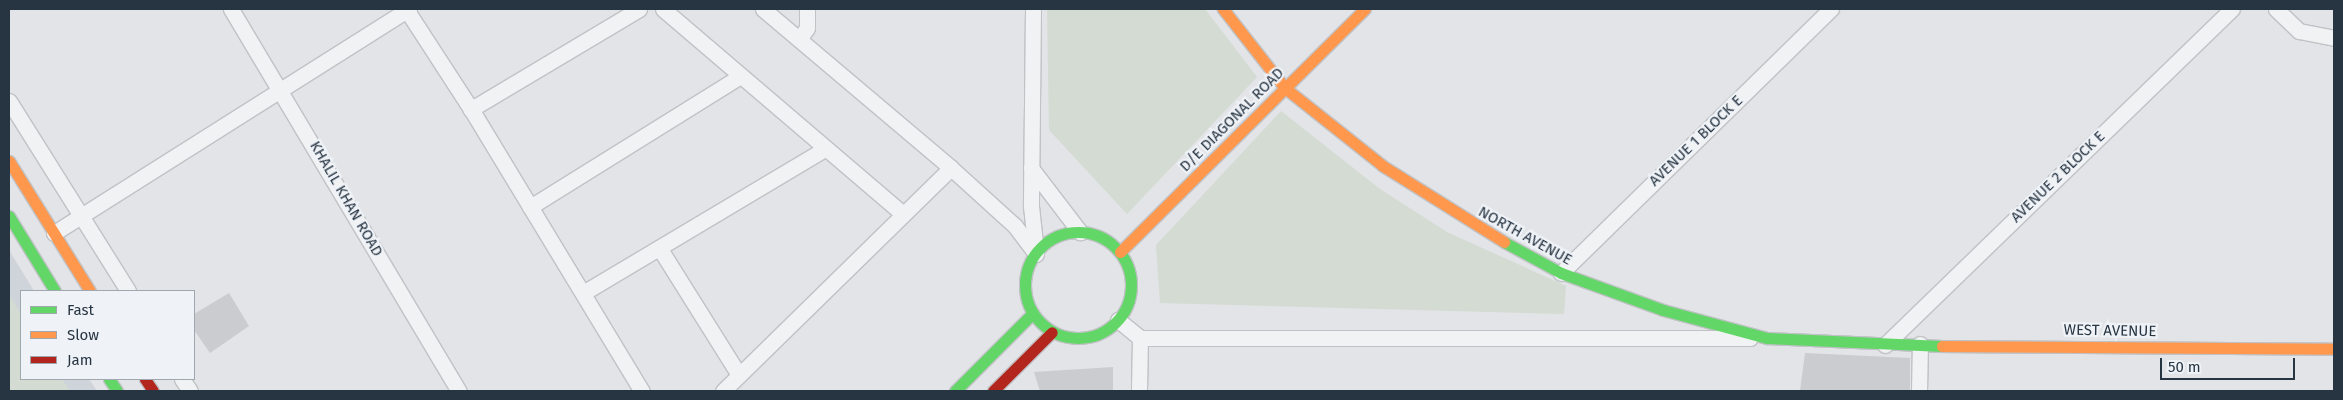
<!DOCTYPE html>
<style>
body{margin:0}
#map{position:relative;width:2343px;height:400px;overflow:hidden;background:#e2e4e7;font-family:"Fira Sans",sans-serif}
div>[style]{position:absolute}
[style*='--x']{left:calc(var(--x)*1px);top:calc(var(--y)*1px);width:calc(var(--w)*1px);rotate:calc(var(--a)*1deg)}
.built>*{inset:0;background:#cfd4db}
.green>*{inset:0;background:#d3dbd2}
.building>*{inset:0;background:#cacccf}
.roads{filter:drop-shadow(1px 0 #c0c2c5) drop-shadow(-1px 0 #c0c2c5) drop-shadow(0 1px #c0c2c5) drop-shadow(0 -1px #c0c2c5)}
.street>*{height:15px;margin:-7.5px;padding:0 7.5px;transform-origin:7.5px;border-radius:7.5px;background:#f1f2f3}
.fast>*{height:11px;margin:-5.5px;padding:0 5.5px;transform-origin:5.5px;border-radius:5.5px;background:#63d668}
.fast>.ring{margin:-5.5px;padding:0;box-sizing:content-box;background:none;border:11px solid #63d668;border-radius:50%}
.slow>*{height:11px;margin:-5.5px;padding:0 5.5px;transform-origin:5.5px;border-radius:5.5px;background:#ff974d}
.jam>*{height:11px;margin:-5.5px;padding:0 5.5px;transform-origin:5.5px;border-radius:5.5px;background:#b3261e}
span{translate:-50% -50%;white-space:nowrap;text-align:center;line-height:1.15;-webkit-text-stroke:4.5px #eff3f7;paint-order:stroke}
.street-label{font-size:15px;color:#273442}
.frame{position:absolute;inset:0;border:10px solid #273442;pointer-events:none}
.legend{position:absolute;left:20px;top:290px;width:175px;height:90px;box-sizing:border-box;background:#eff3f7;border:1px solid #9fa7af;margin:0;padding:6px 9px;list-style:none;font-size:15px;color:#273442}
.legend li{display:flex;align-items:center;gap:10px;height:25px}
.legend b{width:25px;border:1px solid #9fa7af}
.scale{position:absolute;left:2160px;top:358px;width:135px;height:22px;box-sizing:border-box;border:2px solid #273442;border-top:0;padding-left:6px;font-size:15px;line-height:18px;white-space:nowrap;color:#273442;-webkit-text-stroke:4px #eff3f7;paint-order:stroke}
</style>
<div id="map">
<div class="built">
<div style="clip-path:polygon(9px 250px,34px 291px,21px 291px,21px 379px,89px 379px,97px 391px,9px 391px)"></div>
</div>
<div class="green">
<div style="clip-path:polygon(1047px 9px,1205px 9px,1257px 77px,1127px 214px,1049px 130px)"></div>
<div style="clip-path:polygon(1281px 111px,1380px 189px,1447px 232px,1566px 286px,1564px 314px,1160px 303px,1156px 245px)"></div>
<div style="clip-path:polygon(9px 295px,21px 314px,21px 379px,62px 379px,70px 391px,9px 391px)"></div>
</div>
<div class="building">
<div style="clip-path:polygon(229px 293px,249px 326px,210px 353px,194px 330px,194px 314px)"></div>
<div style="clip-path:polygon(1805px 353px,1910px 358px,1910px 391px,1800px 391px)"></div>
<div style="clip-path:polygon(1113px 367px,1113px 391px,1040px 391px,1034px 372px)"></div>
</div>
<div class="roads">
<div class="street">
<div style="--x:231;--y:9;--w:445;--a:59.2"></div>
<div style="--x:406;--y:9;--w:119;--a:57"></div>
<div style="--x:639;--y:9;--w:196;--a:149.2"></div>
<div style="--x:471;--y:109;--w:330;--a:58.8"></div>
<div style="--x:663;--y:9;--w:316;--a:40.5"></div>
<div style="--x:763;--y:9;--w:246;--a:40.2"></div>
<div style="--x:951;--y:168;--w:86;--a:42.2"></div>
<div style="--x:1015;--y:226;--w:35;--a:53"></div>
<div style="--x:1033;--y:9;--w:197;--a:90.6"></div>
<div style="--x:1031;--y:206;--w:46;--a:83.8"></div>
<div style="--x:2276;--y:9;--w:32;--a:44"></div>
<div style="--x:2299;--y:31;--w:36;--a:11"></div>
<div style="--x:800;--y:38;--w:12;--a:-55"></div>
<div style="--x:807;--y:28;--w:19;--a:-90"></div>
<div style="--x:9;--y:101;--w:224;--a:57.9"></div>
<div style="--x:1031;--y:168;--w:81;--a:52.6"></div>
<div style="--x:530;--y:207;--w:246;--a:-31.9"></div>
<div style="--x:54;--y:233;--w:420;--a:-32.3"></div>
<div style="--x:660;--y:249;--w:149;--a:57.9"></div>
<div style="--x:1561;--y:273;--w:378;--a:-44.4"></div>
<div style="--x:583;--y:293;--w:282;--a:-30.8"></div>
<div style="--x:1118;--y:320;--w:28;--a:39"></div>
<div style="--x:1140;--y:338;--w:53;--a:91.1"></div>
<div style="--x:1140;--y:338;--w:610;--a:0"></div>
<div style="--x:1885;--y:345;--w:483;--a:-44.1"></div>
<div style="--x:182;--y:379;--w:14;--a:56"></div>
<div style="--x:723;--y:391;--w:319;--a:-44.4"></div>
<div style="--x:1919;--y:391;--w:47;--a:-88.8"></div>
</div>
<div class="fast">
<div style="--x:9;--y:216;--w:88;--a:58.5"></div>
<div class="ring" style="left:1025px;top:232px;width:95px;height:95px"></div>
<div style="--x:1504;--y:242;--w:65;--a:28.5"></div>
<div style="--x:1561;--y:273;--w:109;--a:19.9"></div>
<div style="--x:1663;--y:310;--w:108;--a:15.1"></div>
<div style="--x:1767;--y:338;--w:175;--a:2.6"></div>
<div style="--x:109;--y:379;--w:14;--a:56"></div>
<div style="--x:955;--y:391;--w:110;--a:-45"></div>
</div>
<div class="slow">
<div style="--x:1223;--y:9;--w:100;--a:51.9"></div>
<div style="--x:1285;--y:88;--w:125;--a:38.5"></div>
<div style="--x:1383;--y:166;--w:143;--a:32.1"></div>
<div style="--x:9;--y:161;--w:153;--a:58.1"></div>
<div style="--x:1120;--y:252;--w:345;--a:-44.8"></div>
<div style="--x:1942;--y:346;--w:392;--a:0.4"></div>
</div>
<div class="jam">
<div style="--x:145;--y:379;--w:14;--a:56"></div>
<div style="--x:993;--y:391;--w:83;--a:-45"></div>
</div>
</div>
<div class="street-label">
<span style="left:1232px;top:120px;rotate:-45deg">D/E DIAGONAL ROAD</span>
<span style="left:1696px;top:141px;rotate:-44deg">AVENUE 1 BLOCK E</span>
<span style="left:2058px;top:177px;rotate:-44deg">AVENUE 2 BLOCK E</span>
<span style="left:346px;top:199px;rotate:60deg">KHALIL KHAN ROAD</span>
<span style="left:1525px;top:236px;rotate:29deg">NORTH AVENUE</span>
<span style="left:2110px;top:331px;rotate:1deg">WEST AVENUE</span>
</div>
<div class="frame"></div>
<ul class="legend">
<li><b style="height:6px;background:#63d668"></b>Fast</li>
<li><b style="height:6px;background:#ff974d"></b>Slow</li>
<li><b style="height:6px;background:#b3261e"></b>Jam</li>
</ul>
<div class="scale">50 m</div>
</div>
